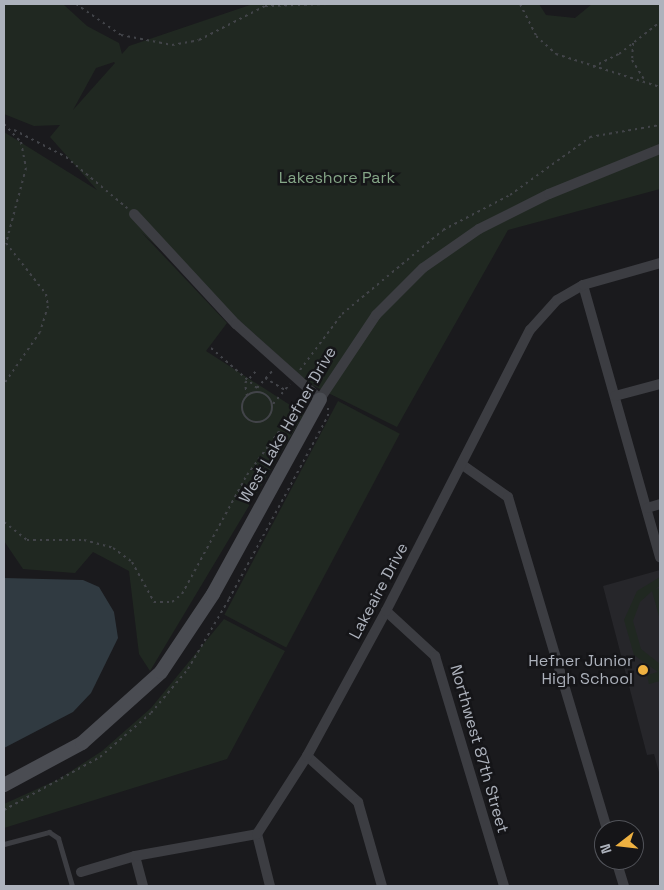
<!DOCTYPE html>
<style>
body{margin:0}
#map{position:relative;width:664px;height:890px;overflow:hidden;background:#1a1a1d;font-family:"Space Grotesk",sans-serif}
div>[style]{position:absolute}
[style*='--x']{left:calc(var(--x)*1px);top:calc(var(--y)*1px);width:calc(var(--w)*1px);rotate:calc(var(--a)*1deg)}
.built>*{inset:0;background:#26262a}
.green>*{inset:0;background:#202821;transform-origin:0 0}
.water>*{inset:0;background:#303a41}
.path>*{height:2px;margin-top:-1px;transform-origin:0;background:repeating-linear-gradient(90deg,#424449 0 2.5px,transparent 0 6.5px)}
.path>.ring{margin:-1px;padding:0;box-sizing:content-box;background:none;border:2px solid #424449;border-radius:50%}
.lane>*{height:5px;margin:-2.5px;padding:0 2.5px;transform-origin:2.5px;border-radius:2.5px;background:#3c3d42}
.street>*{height:10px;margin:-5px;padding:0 5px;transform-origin:5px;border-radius:5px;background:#3c3d42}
.secondary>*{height:14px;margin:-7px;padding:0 7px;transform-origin:7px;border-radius:7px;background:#4a4c52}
.dots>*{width:14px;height:14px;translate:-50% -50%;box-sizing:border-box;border:2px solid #151518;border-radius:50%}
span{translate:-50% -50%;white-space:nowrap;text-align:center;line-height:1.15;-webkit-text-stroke:5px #151518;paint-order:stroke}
.park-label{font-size:16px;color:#85a687}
.street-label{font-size:16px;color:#adb2bc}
.poi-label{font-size:16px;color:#adb2bc}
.right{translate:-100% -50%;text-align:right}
.frame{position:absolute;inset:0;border:5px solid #adb2bc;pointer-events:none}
.north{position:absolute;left:594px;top:820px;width:50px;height:50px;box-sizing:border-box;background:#151518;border:1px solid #52545a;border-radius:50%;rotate:254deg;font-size:14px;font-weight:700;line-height:20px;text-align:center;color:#adb2bc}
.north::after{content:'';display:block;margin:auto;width:18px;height:22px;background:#eeb141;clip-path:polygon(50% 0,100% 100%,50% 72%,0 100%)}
</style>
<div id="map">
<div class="built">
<div style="clip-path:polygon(660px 570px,660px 776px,654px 754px,647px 755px,603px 586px)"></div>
</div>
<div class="green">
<div style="clip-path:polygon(evenodd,4px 4px,63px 4px,87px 26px,119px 43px,122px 54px,129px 46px,253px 4px,539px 4px,546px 15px,575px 18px,592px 4px,660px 4px,660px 189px,508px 230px,397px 427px,310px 384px,141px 232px,227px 323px,206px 351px,304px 414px,150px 671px,139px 654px,129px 571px,93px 552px,75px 573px,23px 569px,4px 541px,4px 132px,97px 190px,50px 137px,60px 125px,34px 126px,4px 114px,4px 4px,114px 62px,115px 63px,73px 110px,96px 68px,114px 62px)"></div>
<div style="left:338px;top:401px;width:70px;height:242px;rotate:28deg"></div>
<div style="clip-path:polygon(660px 577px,660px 586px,655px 589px,660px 588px,660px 620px,652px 591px,640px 602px,633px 621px,641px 649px,660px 664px,660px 681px,649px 684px,647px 675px,658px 672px,634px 655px,624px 620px,637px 591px)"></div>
<div style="clip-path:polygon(224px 619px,285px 651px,227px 759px,4px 828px,4px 804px,59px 779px,102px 751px,151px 708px)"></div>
</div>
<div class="water">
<div style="clip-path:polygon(4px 578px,83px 580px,99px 587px,114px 612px,118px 638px,91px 693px,73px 712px,4px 748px)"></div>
</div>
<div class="path">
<div style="--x:76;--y:4;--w:55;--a:34.6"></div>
<div style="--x:121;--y:35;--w:52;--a:11.1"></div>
<div style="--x:172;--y:45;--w:27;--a:-10"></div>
<div style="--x:199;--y:40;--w:74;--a:-27.3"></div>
<div style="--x:265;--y:6;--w:62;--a:-1.8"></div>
<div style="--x:520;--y:4;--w:36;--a:63"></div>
<div style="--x:536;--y:36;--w:27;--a:42"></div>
<div style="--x:556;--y:54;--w:109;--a:17.6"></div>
<div style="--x:633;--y:43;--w:17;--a:93"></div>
<div style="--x:632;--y:60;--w:22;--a:58"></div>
<div style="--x:593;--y:67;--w:29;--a:-27"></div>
<div style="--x:619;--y:54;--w:52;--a:-38"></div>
<div style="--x:4;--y:124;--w:25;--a:47"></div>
<div style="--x:21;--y:142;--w:26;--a:79"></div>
<div style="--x:26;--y:168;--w:78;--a:104.9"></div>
<div style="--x:6;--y:243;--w:65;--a:51.9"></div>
<div style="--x:46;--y:294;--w:12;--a:81"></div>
<div style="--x:48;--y:306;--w:27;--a:107"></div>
<div style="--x:40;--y:332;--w:63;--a:124.7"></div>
<div style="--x:14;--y:130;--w:59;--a:27.4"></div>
<div style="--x:66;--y:157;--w:80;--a:39.9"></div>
<div style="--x:211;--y:348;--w:61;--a:41"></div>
<div style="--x:257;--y:388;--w:24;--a:-48"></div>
<div style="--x:300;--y:370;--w:70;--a:-53.1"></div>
<div style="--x:342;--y:314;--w:131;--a:-39.7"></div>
<div style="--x:443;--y:230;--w:76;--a:-27.6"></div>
<div style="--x:510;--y:195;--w:99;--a:-35.9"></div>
<div style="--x:590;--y:137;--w:71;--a:-9.7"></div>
<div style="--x:265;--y:378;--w:23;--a:31"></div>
<div class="ring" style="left:242px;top:392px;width:28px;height:28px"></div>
<div style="--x:247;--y:396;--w:13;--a:-99"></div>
<div style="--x:245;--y:383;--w:18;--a:-47"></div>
<div style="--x:273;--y:404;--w:26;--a:-50"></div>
<div style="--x:4;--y:522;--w:29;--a:38"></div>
<div style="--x:27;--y:540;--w:57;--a:0"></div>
<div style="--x:84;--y:540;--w:30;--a:15"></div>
<div style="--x:113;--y:548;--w:24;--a:36"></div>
<div style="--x:132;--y:562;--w:46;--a:61.2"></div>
<div style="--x:154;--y:602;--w:18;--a:0"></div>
<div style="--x:172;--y:602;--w:13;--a:-39"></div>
<div style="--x:182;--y:594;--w:136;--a:-61.4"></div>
<div style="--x:247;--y:475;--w:97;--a:-53.8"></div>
<div style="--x:4;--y:810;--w:110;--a:-28.9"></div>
<div style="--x:100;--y:757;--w:67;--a:-40.8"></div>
<div style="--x:151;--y:713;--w:57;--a:-49.9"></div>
<div style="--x:188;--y:669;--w:81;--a:-59.6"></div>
<div style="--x:229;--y:599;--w:208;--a:-61.6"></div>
<div style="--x:328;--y:416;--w:8;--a:-90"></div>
</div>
<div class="lane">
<div style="--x:4;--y:844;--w:47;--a:-14.9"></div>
<div style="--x:49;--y:832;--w:11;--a:34"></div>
<div style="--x:58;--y:838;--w:50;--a:73.7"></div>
</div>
<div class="street">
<div style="--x:134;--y:214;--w:150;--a:47.2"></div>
<div style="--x:236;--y:324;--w:113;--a:41.8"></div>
<div style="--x:320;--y:399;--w:101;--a:-56.3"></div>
<div style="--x:376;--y:315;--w:66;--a:-45"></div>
<div style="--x:423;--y:268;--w:68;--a:-34.9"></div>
<div style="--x:479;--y:229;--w:78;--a:-26.6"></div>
<div style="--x:549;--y:194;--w:120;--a:-22.1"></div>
<div style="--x:583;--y:285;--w:283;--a:74.2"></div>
<div style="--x:615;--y:396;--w:47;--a:-14.9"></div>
<div style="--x:464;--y:466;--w:54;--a:35.2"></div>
<div style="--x:508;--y:497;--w:347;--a:73.4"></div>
<div style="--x:647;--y:508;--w:14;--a:-17"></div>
<div style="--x:386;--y:611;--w:67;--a:42.6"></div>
<div style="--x:435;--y:656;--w:240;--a:73.3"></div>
<div style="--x:307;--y:756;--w:69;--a:42"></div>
<div style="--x:358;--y:802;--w:87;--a:74.1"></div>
<div style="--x:257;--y:834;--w:54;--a:76"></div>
<div style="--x:135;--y:856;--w:31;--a:75"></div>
<div style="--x:616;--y:860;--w:27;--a:73"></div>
<div style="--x:81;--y:872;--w:56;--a:-16.5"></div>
<div style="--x:135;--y:856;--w:124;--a:-10.2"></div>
<div style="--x:257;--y:834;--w:93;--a:-57.3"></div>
<div style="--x:307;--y:756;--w:165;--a:-61.4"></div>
<div style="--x:386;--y:611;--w:316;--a:-62.9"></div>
<div style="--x:530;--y:330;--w:40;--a:-48"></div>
<div style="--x:557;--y:300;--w:30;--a:-30"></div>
<div style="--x:583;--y:285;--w:80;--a:-15.9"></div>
</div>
<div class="secondary">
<div style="--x:4;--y:785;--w:89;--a:-28.3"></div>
<div style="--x:82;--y:743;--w:106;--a:-41.9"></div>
<div style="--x:161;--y:672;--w:94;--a:-56.3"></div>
<div style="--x:213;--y:594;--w:222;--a:-61.2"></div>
</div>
<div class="dots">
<div style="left:643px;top:670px;background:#eeb141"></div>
</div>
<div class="park-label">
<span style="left:337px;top:178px">Lakeshore Park</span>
</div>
<div class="street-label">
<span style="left:288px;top:425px;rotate:-60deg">West Lake Hefner Drive</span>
<span style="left:379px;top:591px;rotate:-62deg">Lakeaire Drive</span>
<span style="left:479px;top:749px;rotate:74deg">Northwest 87th Street</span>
</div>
<div class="poi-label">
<span class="right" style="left:633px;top:670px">Hefner Junior<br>High School</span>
</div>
<div class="frame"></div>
<div class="north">N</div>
</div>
